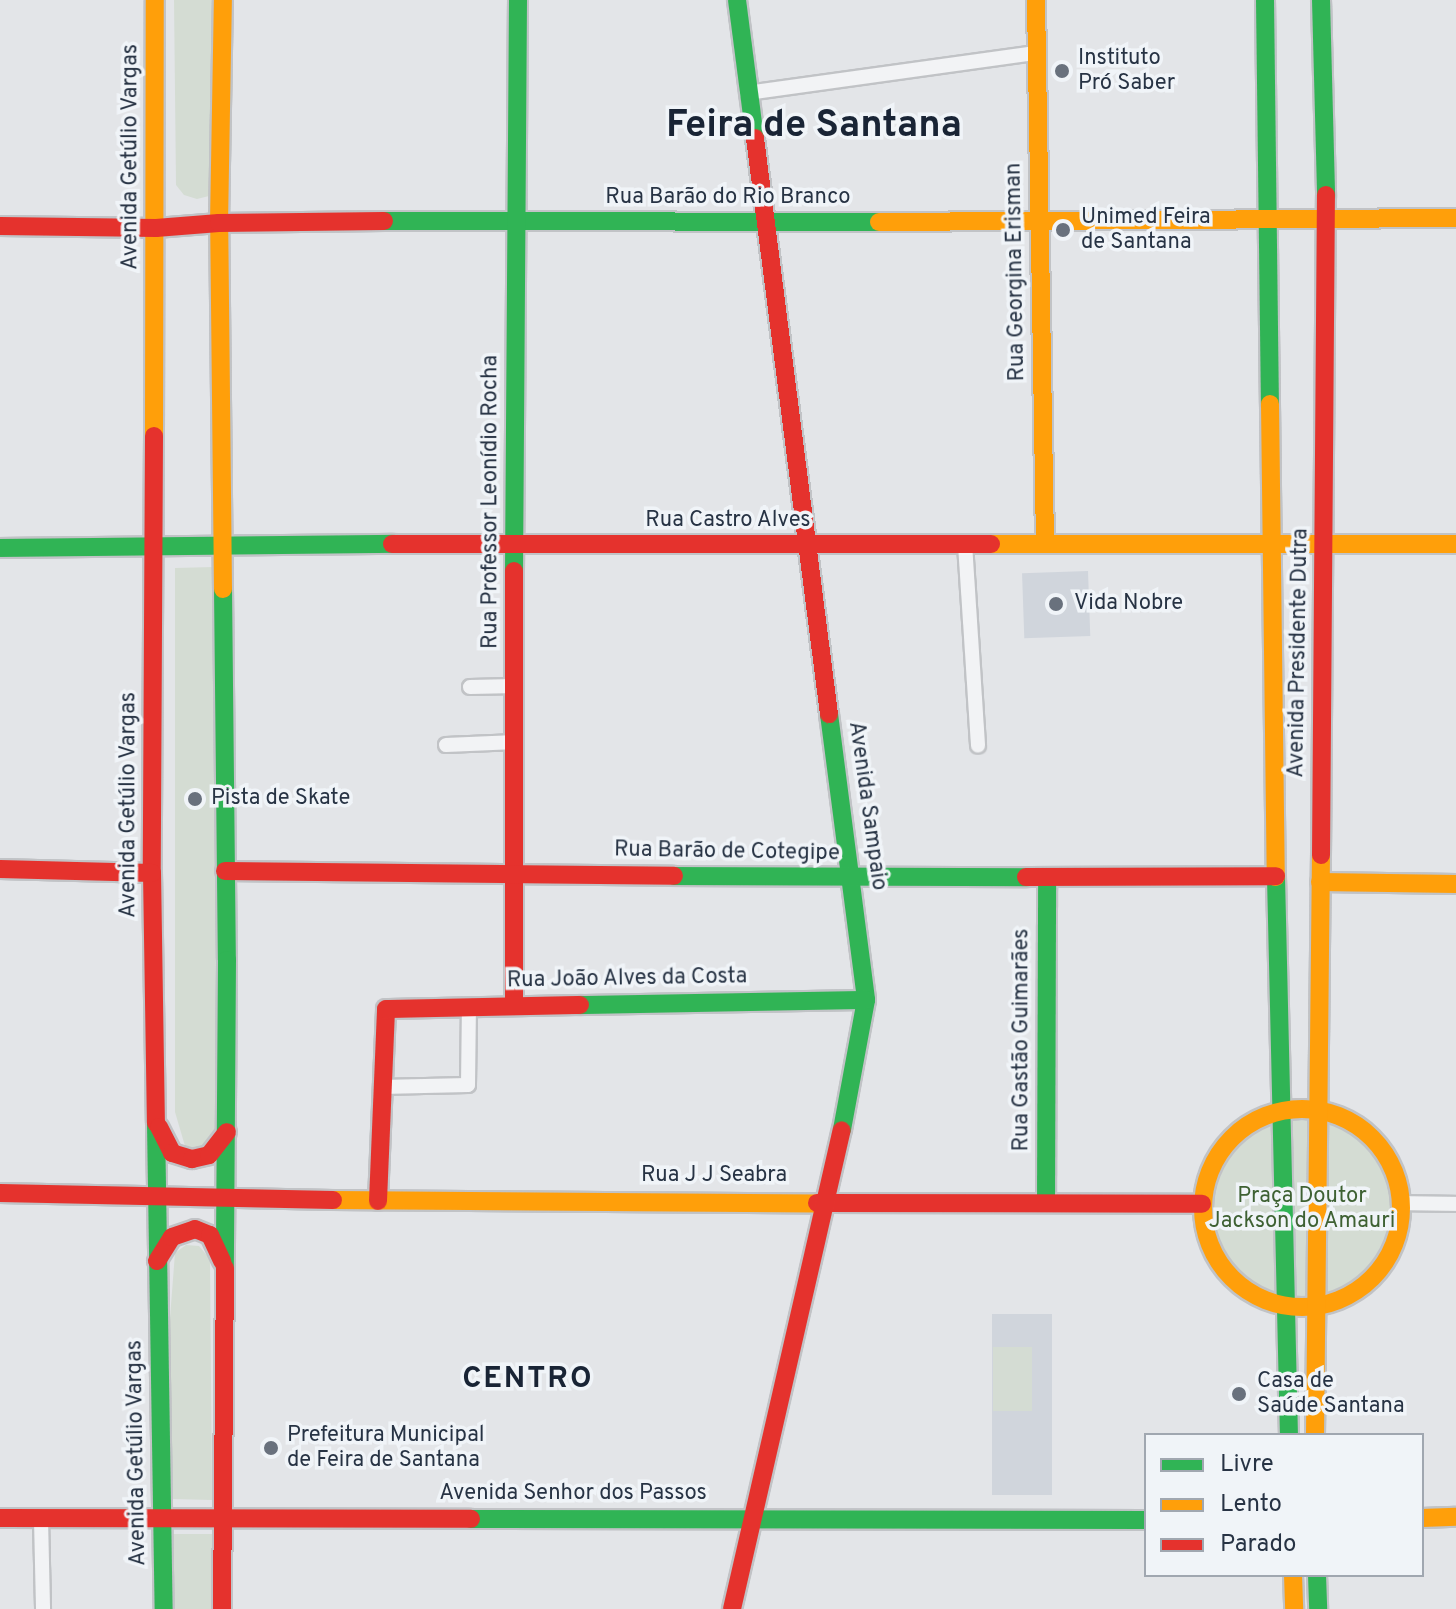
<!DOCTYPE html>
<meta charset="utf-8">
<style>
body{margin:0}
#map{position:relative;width:1456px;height:1609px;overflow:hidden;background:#e3e5e8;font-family:Overpass,sans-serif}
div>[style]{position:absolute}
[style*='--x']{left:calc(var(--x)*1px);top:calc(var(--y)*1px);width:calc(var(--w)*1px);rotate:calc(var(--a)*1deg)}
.built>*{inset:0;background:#d0d5dc;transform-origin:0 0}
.green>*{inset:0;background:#d4dcd3;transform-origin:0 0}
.round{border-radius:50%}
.roads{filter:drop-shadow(2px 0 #c1c3c6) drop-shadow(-2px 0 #c1c3c6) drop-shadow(0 2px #c1c3c6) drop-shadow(0 -2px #c1c3c6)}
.street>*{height:14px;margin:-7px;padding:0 7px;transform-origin:7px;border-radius:7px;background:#f2f3f5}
.fast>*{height:18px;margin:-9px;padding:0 9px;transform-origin:9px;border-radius:9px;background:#30b455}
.slow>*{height:18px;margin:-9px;padding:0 9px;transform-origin:9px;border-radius:9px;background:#ff9f0a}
.slow>.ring{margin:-9px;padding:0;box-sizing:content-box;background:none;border:18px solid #ff9f0a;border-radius:50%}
.jam>*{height:18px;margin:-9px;padding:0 9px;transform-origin:9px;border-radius:9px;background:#e5322d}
.dots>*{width:22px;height:22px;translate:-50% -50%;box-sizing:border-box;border:4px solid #f0f4f8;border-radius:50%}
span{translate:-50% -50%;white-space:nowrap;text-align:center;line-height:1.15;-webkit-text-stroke:7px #f0f4f8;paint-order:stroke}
.poi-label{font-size:22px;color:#273344}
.left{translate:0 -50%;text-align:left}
.street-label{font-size:22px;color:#273344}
.park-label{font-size:22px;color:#3e6133}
.district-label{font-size:30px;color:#192435;font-weight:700;letter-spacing:2px}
.town-label{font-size:38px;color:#192435;font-weight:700}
.legend{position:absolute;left:1144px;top:1433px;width:280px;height:144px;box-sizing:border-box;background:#f0f4f8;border:2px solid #a0a7b0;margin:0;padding:10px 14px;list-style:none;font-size:24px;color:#273344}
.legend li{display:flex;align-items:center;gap:16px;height:40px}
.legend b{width:40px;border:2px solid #a0a7b0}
</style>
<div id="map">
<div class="built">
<div style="left:1088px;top:571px;width:65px;height:66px;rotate:88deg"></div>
<div style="left:992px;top:1314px;width:60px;height:181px"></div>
</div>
<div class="green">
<div style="clip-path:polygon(174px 0,214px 0,209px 196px,197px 199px,184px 195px,176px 185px)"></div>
<div style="clip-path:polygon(213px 567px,217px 1134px,201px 1152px,185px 1146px,175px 1112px,175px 568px)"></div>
<div class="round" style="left:1203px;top:1109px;width:198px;height:198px"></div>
<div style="clip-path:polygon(186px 1245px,199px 1246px,210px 1259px,212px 1500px,172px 1499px,169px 1331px,175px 1253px)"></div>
<div style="left:993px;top:1347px;width:39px;height:64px"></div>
<div style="left:213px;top:1534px;width:75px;height:41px;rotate:90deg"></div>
</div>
<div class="roads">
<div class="street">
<div style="--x:747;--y:93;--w:292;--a:-7.9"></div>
<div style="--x:965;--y:544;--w:202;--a:86.3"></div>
<div style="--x:470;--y:687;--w:46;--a:-1.2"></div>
<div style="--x:446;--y:745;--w:70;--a:-2.5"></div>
<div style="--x:381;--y:1087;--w:87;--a:-1.3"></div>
<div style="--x:468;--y:1085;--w:79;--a:-89.3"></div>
<div style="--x:1401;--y:1203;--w:55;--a:1"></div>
<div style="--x:41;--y:1519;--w:90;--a:88.7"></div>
</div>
<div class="fast">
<div style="--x:737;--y:0;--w:139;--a:82.6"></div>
<div style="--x:1265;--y:0;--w:404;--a:89.3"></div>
<div style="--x:1321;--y:0;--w:195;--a:88.5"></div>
<div style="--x:384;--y:221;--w:495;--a:0.1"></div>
<div style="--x:0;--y:548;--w:392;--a:-0.6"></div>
<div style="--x:514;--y:571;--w:571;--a:-89.6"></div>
<div style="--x:223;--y:589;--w:371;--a:89.4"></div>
<div style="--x:227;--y:960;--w:308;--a:90.4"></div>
<div style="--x:829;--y:714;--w:288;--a:82.6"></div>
<div style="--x:866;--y:1000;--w:132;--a:100.5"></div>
<div style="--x:674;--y:876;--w:352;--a:0.2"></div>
<div style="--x:1276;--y:877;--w:558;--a:88.67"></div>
<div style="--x:580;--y:1005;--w:286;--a:-1"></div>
<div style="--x:156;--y:1123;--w:486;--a:89.1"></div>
<div style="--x:1046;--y:1203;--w:325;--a:-89.8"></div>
<div style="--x:471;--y:1519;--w:675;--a:0.08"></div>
<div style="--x:1317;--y:1575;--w:34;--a:88"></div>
</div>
<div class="slow">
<div style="--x:1036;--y:0;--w:544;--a:89.05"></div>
<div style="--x:879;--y:222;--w:577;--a:-0.4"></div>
<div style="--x:1270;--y:404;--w:473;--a:89.3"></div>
<div style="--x:154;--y:436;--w:436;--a:-89.9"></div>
<div style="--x:991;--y:544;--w:465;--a:0"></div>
<div style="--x:223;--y:589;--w:366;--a:-90.6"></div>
<div style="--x:219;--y:223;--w:223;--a:-89"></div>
<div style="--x:1320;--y:882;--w:136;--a:0.8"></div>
<div class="ring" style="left:1203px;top:1109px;width:180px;height:180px"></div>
<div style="--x:333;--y:1200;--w:484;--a:0.4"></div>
<div style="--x:1315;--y:1435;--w:580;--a:-89.41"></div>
<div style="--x:1422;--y:1518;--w:34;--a:-2"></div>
<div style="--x:1293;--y:1575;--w:34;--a:88"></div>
</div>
<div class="jam">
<div style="--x:755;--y:138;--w:581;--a:82.68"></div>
<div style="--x:0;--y:226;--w:156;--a:0.7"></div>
<div style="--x:156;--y:228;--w:63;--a:-4.5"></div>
<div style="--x:219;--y:223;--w:165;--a:-0.7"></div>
<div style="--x:154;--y:436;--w:437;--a:90.3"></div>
<div style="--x:152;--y:873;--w:250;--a:89.1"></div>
<div style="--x:392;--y:544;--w:599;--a:0"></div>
<div style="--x:514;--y:571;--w:434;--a:90"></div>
<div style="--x:1321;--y:855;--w:660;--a:-89.57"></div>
<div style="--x:0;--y:869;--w:152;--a:1.5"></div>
<div style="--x:225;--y:871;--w:449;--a:0.6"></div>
<div style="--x:1026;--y:877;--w:250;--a:-0.2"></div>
<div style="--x:159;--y:1127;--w:29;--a:63"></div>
<div style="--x:172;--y:1153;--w:21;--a:17"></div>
<div style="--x:192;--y:1159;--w:17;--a:-13"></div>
<div style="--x:209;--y:1155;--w:29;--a:-52"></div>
<div style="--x:0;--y:1193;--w:333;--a:1.2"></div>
<div style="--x:378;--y:1201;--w:192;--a:-87.6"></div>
<div style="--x:386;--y:1009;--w:194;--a:-1.2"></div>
<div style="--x:817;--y:1203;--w:385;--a:0.1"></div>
<div style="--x:157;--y:1261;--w:28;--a:-58"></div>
<div style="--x:172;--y:1237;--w:24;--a:-19"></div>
<div style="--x:195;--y:1229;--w:16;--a:22"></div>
<div style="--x:210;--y:1235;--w:29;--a:65"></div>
<div style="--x:0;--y:1518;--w:471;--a:0.1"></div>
<div style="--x:222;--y:1609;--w:341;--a:-89.5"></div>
<div style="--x:732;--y:1609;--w:491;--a:-77.1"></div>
</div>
</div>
<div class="dots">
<div style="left:1062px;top:71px;background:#69717d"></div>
<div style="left:1063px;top:230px;background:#69717d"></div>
<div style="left:1056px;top:604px;background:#69717d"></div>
<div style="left:195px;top:799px;background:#69717d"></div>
<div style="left:1239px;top:1394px;background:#69717d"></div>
<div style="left:271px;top:1448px;background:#69717d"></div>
</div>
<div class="poi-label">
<span class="left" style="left:1078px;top:71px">Instituto<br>Pró Saber</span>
<span class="left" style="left:1081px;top:230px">Unimed Feira<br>de Santana</span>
<span class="left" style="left:1074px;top:604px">Vida Nobre</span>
<span class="left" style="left:211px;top:799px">Pista de Skate</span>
<span class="left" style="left:1257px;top:1394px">Casa de<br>Saúde Santana</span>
<span class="left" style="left:287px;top:1448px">Prefeitura Municipal<br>de Feira de Santana</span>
</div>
<div class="street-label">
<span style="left:131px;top:157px;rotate:-90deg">Avenida Getúlio Vargas</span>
<span style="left:728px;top:198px">Rua Barão do Rio Branco</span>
<span style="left:1016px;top:272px;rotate:-91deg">Rua Georgina Erisman</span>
<span style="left:491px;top:502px;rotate:-90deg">Rua Professor Leonídio Rocha</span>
<span style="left:728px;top:521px">Rua Castro Alves</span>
<span style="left:1299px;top:653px;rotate:-89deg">Avenida Presidente Dutra</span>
<span style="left:129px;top:805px;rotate:-90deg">Avenida Getúlio Vargas</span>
<span style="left:867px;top:806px;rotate:82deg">Avenida Sampaio</span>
<span style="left:727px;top:852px;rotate:1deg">Rua Barão de Cotegipe</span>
<span style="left:627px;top:979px;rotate:-1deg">Rua João Alves da Costa</span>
<span style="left:1022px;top:1040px;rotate:-90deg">Rua Gastão Guimarães</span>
<span style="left:714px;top:1176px">Rua J J Seabra</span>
<span style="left:137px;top:1453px;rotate:-91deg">Avenida Getúlio Vargas</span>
<span style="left:573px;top:1494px">Avenida Senhor dos Passos</span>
</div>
<div class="park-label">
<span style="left:1302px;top:1209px">Praça Doutor<br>Jackson do Amauri</span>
</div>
<div class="district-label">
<span style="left:528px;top:1380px">CENTRO</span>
</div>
<div class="town-label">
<span style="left:814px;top:127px">Feira de Santana</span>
</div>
<ul class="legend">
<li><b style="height:10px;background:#30b455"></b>Livre</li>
<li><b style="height:10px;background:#ff9f0a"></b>Lento</li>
<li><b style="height:10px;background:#e5322d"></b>Parado</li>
</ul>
</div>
